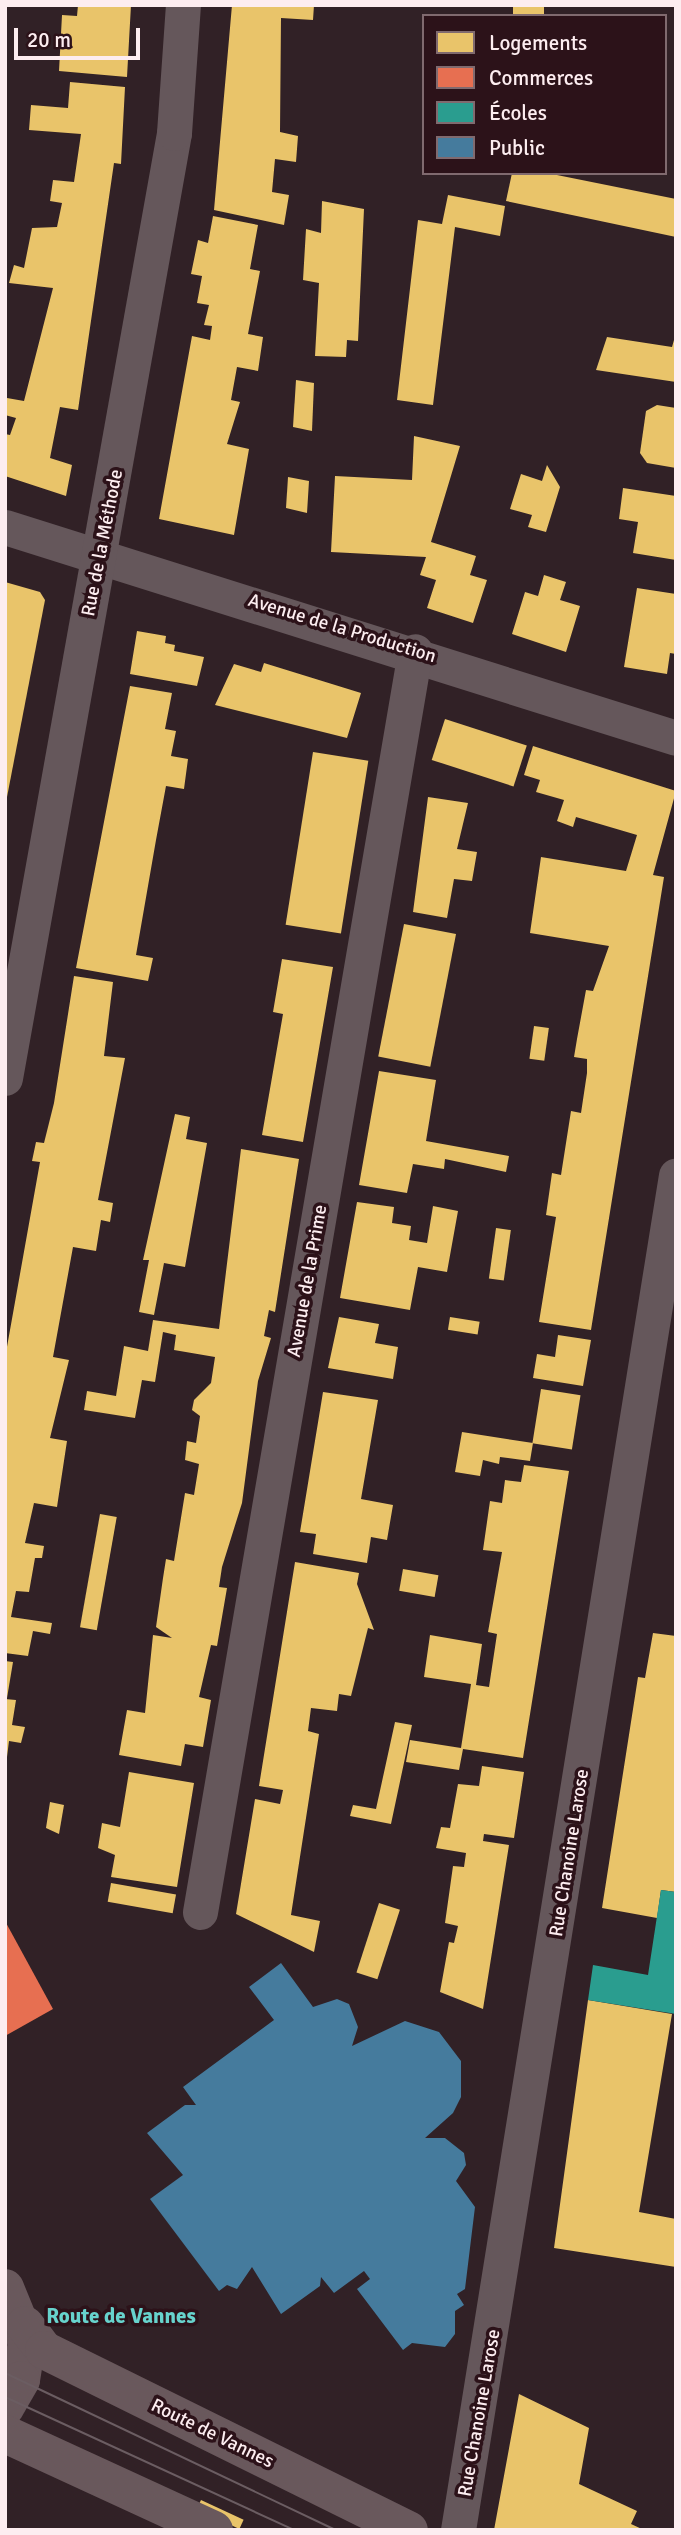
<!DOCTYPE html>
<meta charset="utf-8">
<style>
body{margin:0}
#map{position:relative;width:681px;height:2535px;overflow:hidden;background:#312126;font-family:Signika,sans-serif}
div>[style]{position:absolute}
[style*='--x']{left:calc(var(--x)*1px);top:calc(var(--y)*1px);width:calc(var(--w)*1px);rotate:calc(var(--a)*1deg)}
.homes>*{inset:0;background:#e9c46a;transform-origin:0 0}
.shops>*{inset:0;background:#e76f51}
.schools>*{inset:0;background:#2a9d8f}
.public>*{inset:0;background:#457b9d}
.street>*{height:35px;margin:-17.5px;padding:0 17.5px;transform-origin:17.5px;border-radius:17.5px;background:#65575b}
.secondary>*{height:38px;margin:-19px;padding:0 19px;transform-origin:19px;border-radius:19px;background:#69585c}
.tram>*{height:2px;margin:-1px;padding:0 1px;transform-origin:1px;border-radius:1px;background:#6b5d62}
span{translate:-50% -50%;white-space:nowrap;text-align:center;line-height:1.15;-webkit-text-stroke:7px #2c1219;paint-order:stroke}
.street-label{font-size:19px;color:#fdedf0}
.neighbourhood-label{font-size:21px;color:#67d3cd;font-weight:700}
.frame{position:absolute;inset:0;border:7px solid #fdedf0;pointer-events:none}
.legend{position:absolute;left:422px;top:14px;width:245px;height:161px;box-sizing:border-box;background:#2c1219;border:2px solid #806a6f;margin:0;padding:9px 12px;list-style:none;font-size:21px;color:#fdedf0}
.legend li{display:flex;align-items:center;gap:14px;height:35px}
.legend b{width:35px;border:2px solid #806a6f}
.scale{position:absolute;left:14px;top:28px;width:126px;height:32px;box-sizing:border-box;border:4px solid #fdedf0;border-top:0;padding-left:9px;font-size:21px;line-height:24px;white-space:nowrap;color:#fdedf0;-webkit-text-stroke:5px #2c1219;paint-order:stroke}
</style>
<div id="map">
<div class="homes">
<div style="clip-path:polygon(78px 5px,131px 5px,127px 77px,59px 71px,62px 15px,77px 16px)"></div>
<div style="clip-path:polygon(232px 5px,314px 5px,313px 20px,281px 18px,280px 132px,298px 136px,296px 162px,275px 159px,272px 192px,289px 195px,284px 225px,214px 210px)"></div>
<div style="left:513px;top:5px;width:31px;height:11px"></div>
<div style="clip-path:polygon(70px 82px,125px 87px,121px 164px,114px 163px,78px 410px,60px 407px,50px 458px,72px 465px,66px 496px,5px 476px,5px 434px,10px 435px,16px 418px,5px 415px,5px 404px,7px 398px,24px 401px,53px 288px,9px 283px,14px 265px,24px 268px,32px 228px,57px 227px,62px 203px,50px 201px,53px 180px,74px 182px,81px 134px,29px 130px,31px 105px,68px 108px)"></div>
<div style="clip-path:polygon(512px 173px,547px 173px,676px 199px,676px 237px,506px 201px)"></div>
<div style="clip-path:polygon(448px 195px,505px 206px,500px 236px,455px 227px,433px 405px,397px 400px,418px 220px,442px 224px)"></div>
<div style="clip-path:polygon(322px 201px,364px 209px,358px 341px,347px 340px,346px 357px,315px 356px,319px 283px,303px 280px,306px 229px,321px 233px)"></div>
<div style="clip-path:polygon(213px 216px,258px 225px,250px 269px,260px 271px,248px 334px,263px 337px,258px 371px,237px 367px,231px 400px,240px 402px,227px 444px,249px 449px,234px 535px,159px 519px,192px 336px,210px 340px,212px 326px,204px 325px,209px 305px,197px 303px,202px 276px,191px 274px,198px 240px,208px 243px)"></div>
<div style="clip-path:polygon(676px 333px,676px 382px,596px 370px,607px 337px,672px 347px)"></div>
<div style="clip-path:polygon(296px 380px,314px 383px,312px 431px,293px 427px)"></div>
<div style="clip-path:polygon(657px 405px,676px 408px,676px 468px,647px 463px,640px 453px,646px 411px)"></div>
<div style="clip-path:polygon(414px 436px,460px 446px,431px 542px,476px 556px,470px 575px,487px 580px,473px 623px,427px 608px,436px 580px,420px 575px,426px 557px,331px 552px,335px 476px,412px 480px)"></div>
<div style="clip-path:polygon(547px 465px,560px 487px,546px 532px,528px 527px,532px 515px,510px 509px,521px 474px,542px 481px)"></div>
<div style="clip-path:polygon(288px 477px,309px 481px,307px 513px,286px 508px)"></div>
<div style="clip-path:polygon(623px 488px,676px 496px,676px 560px,633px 553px,638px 522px,619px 519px)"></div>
<div style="clip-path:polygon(544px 575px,566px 582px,560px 600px,580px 606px,566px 652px,512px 634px,525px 592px,538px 596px)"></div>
<div style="clip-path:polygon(5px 582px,40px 592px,45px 600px,7px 797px)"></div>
<div style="clip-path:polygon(637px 588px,676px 594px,676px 654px,670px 653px,667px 674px,624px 667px)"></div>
<div style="clip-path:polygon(137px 631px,166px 636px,165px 643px,175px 645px,174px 651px,204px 657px,197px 686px,130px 674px)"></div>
<div style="clip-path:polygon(264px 663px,361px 693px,347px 738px,215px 705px,234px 664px,261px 672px)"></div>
<div style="clip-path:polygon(130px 686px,172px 693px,165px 729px,176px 731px,171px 756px,188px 759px,184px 789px,166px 786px,156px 840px,136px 955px,153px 958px,148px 981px,76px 968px)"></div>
<div style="left:445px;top:719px;width:86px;height:43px;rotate:18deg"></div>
<div style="clip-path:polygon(533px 746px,676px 791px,653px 875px,664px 877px,591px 1330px,539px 1322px,556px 1217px,546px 1215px,552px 1173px,561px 1175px,571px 1111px,581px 1113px,587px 1073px,587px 1059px,574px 1057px,577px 1039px,586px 990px,593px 991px,609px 946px,530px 933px,541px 857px,626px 871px,637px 835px,576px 817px,573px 827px,557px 821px,564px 800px,536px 792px,540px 780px,524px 775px)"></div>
<div style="left:313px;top:752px;width:56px;height:175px;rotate:9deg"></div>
<div style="clip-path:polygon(428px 797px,468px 803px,457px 849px,477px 852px,472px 881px,454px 879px,447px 918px,413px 912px)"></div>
<div style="left:404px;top:924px;width:53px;height:135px;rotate:11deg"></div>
<div style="clip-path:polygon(282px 959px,333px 967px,303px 1142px,262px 1135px,283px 1014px,273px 1012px)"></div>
<div style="clip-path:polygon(74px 976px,113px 982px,104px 1056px,125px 1058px,98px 1200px,113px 1203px,110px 1222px,101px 1220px,96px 1251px,73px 1247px,53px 1357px,69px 1360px,50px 1438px,67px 1441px,57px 1507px,34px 1503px,25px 1543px,44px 1546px,42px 1558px,35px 1558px,29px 1592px,16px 1591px,11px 1617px,52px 1623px,50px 1634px,33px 1631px,28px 1656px,5px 1653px,5px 1358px,40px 1162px,32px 1161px,36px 1142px,44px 1143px,54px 1103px)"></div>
<div style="left:534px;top:1026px;width:15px;height:33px;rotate:8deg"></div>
<div style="clip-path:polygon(379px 1071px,436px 1080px,426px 1141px,509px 1156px,506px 1172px,445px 1159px,444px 1169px,413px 1164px,407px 1193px,359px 1185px)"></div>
<div style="clip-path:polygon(175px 1114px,190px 1117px,186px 1139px,207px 1143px,185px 1267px,164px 1263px,154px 1315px,139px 1312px,149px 1260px,143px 1260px)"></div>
<div style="clip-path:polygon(241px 1149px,299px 1159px,275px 1312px,269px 1310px,264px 1336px,271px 1338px,258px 1381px,242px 1503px,222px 1567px,219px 1587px,227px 1588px,217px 1646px,211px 1645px,199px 1697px,211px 1700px,203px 1747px,185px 1744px,181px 1766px,119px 1755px,127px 1710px,145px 1713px,153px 1635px,172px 1638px,156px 1627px,163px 1578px,166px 1559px,174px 1561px,185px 1493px,194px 1495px,199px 1464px,185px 1460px,187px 1441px,196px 1443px,200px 1416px,192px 1410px,194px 1400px,211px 1383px,215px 1357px,174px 1350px,176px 1335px,163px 1332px,155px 1382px,142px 1380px,135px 1418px,84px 1410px,87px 1391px,116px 1396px,124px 1346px,148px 1351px,153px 1320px,219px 1329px)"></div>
<div style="clip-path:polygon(357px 1202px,394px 1207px,392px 1223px,411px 1226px,409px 1240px,427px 1243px,433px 1206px,458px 1211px,447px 1272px,418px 1267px,410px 1310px,340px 1298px)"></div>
<div style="left:496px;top:1228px;width:15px;height:51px;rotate:8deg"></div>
<div style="clip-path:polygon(339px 1317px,379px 1324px,375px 1343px,398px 1347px,393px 1379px,328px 1368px)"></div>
<div style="left:450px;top:1317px;width:30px;height:13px;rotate:9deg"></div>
<div style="clip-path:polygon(558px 1335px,591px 1340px,583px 1386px,533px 1378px,537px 1354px,555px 1357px)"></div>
<div style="left:541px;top:1389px;width:40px;height:55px;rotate:9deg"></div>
<div style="clip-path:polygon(323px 1392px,378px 1400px,361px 1499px,393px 1505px,387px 1540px,371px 1537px,367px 1563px,313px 1554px,316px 1534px,300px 1532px)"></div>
<div style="clip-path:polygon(462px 1432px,533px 1443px,530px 1461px,500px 1457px,499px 1464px,483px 1460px,480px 1476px,455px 1472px)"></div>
<div style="clip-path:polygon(524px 1465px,569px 1471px,523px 1758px,463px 1749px,459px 1770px,406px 1762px,410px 1740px,461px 1748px,471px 1684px,424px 1677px,430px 1635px,482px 1644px,476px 1685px,489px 1687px,497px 1634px,488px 1632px,502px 1552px,483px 1550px,490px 1501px,502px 1503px,505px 1480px,521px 1482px)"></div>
<div style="left:100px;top:1514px;width:17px;height:115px;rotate:10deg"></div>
<div style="clip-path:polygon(295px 1562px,359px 1573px,357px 1584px,374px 1630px,368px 1628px,351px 1696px,339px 1694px,337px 1711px,311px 1708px,308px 1731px,319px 1734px,291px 1915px,320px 1921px,314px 1952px,236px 1914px,255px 1799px,280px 1804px,283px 1790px,259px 1786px)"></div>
<div style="left:403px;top:1569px;width:36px;height:22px;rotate:10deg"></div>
<div style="clip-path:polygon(653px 1633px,676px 1636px,676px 1892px,661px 1890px,657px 1918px,602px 1908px,638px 1677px,645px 1678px)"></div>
<div style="clip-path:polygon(5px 1661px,13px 1662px,7px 1698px,5px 1698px)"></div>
<div style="clip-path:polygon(5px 1699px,16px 1700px,12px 1725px,25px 1727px,21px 1743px,9px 1741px,7px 1757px)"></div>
<div style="clip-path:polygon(395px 1722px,412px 1725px,391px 1824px,350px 1816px,353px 1805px,376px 1809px)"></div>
<div style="clip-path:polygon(482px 1766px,524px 1772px,514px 1838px,484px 1834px,483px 1841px,509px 1845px,483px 2009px,440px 1992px,449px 1942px,454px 1943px,458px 1926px,445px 1923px,453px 1866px,464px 1867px,466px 1853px,436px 1848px,441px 1827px,450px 1828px,458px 1784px,479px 1786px)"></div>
<div style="clip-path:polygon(129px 1772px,194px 1783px,177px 1887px,111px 1877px,115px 1855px,98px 1848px,102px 1823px,120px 1827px)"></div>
<div style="clip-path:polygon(50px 1802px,64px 1805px,59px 1834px,46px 1828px)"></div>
<div style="left:111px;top:1883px;width:66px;height:19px;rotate:10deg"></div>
<div style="left:379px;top:1903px;width:22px;height:73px;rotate:18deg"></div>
<div style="clip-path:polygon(588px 2000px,672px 2014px,639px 2212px,676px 2219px,676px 2267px,554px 2248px)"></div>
<div style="clip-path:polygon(519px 2394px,589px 2428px,579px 2484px,637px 2511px,631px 2524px,644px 2530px,494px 2530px)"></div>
<div style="left:201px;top:2500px;width:47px;height:10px;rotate:25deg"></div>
</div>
<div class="shops">
<div style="clip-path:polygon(5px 1921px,53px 2009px,5px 2036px)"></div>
</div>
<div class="schools">
<div style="clip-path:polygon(661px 1890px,676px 1892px,676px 2014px,588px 2000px,593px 1965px,648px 1975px)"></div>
</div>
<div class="public">
<div style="clip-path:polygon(281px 1963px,313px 2007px,337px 1999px,349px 2004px,358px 2027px,352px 2046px,405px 2021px,439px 2032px,461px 2061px,461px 2097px,453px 2113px,425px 2138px,445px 2138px,464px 2153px,466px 2165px,456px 2181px,475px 2207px,465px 2289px,457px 2294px,464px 2305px,455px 2311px,455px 2334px,445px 2347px,412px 2343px,403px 2350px,357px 2289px,370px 2279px,364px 2271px,334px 2293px,321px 2277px,320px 2286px,281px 2314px,252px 2267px,237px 2289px,227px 2285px,219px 2291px,150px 2199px,183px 2175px,147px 2133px,185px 2105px,196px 2105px,183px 2087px,274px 2020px,249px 1987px)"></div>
</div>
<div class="street">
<div style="--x:5;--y:527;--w:703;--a:17.46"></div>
<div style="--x:5;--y:1078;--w:960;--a:-79.86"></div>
<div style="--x:174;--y:133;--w:128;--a:-86"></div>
<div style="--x:200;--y:1912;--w:1279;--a:-80.32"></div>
<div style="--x:458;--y:2530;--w:1372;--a:-80.86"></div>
</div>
<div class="secondary">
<div style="--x:5;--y:2288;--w:58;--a:67.8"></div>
<div style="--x:27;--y:2342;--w:38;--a:99"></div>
<div style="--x:21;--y:2380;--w:32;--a:120"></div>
<div style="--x:25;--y:2325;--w:31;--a:53"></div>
<div style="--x:44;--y:2350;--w:407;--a:26.3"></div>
<div style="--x:5;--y:2434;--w:230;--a:24.7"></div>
</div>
<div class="tram">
<div style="--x:5;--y:2373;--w:366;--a:25.4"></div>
<div style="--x:5;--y:2397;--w:318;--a:24.7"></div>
</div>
<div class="street-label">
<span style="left:103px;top:543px;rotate:-79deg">Rue de la Méthode</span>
<span style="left:342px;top:629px;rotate:17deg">Avenue de la Production</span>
<span style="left:308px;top:1281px;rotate:-80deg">Avenue de la Prime</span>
<span style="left:570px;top:1853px;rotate:-81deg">Rue Chanoine Larose</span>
<span style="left:480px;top:2413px;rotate:-80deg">Rue Chanoine Larose</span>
<span style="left:212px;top:2434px;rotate:26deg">Route de Vannes</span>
</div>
<div class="neighbourhood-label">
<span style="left:121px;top:2316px">Route de Vannes</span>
</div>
<div class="frame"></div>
<ul class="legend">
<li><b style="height:19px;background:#e9c46a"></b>Logements</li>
<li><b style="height:19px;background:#e76f51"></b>Commerces</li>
<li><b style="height:19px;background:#2a9d8f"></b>Écoles</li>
<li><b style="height:19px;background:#457b9d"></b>Public</li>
</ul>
<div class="scale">20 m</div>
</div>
